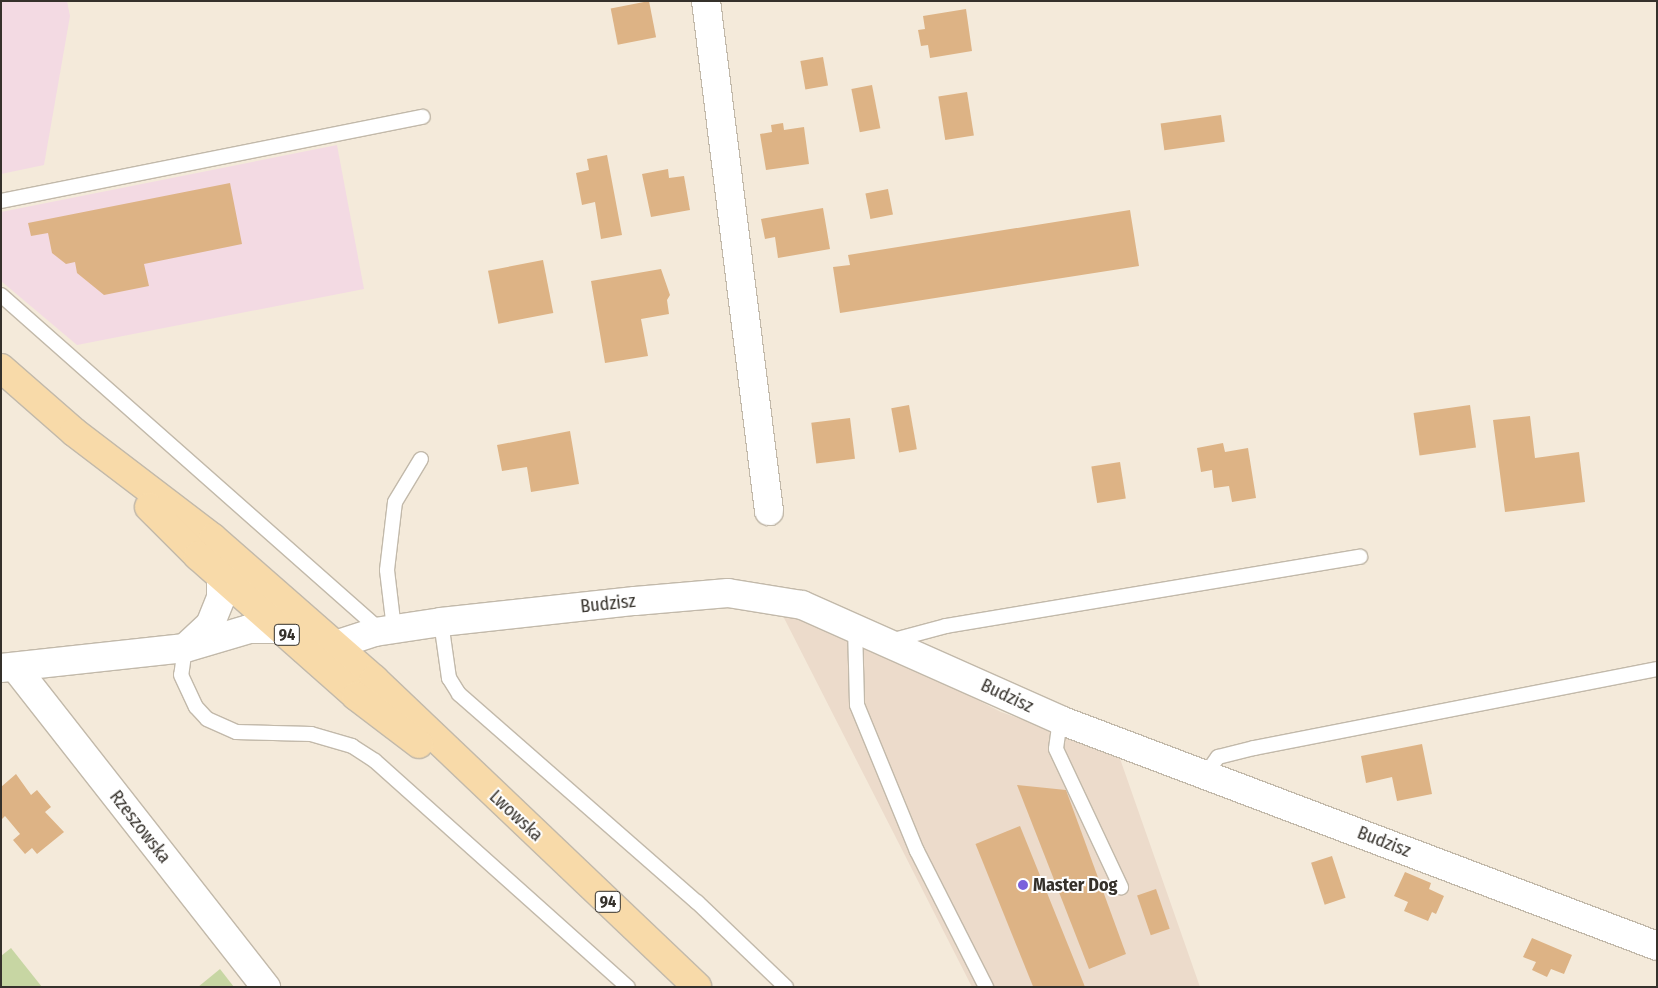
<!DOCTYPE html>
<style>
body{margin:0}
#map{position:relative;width:1658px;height:988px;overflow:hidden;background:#f4eada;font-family:"Fira Sans Condensed",sans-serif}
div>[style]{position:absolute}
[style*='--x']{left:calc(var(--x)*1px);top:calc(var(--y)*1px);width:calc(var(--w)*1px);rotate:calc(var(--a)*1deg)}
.commercial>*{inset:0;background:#ecdbcb}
.industrial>*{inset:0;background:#f3dae3}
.green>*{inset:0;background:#c7d6a3}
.building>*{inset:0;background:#ddb385;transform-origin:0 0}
.roads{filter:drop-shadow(1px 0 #c2b9aa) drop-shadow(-1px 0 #c2b9aa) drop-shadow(0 1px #c2b9aa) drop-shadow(0 -1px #c2b9aa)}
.lane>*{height:14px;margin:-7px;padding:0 7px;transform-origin:7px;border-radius:7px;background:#fff}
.street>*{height:28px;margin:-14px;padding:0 14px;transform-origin:14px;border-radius:14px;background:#fff}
.primary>*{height:28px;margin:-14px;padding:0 14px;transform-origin:14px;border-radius:14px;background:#f8daa9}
.dots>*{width:14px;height:14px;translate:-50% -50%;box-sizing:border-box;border:2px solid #fff;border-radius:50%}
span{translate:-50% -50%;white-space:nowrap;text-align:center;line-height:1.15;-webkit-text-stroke:4px #fff;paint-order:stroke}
.shield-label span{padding:1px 4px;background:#fff;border:1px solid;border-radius:4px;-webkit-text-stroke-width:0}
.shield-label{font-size:16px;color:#35312b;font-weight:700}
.street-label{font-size:18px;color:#35312b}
.poi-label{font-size:18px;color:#35312b;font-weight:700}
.left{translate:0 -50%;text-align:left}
.frame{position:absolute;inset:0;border:2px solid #35312b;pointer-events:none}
</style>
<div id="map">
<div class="commercial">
<div style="clip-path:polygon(783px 616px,821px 625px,871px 645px,1001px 712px,1118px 753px,1200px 987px,972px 987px)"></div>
</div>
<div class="industrial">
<div style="clip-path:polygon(1px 1px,67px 1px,70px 16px,44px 165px,1px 174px)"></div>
<div style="clip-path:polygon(337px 145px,364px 289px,77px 345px,1px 281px,1px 212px)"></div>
</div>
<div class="green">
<div style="clip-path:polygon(11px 948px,42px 987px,1px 987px,1px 956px)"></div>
<div style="clip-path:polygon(220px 969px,234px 987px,198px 987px)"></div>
</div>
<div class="building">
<div style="left:649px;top:1px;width:37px;height:39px;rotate:79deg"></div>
<div style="clip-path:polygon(966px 9px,972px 51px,930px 58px,928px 45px,921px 46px,918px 30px,925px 29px,923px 16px)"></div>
<div style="left:823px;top:57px;width:29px;height:23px;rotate:80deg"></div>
<div style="left:872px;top:85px;width:44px;height:21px;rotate:79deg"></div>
<div style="left:967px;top:92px;width:44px;height:29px;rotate:81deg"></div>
<div style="left:1221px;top:115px;width:27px;height:61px;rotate:82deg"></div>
<div style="clip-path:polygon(783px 123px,784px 130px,804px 127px,809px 164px,766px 170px,760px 134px,772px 132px,771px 125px)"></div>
<div style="clip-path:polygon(607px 155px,622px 235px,601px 239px,595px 202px,582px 205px,576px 173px,589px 170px,587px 159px)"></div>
<div style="clip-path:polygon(668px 169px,669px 178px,684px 176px,690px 210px,651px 217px,642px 174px)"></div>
<div style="clip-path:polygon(230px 183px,242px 244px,144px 264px,149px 286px,104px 295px,77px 273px,75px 262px,66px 264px,52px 253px,48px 233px,31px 236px,28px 223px)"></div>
<div style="left:888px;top:189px;width:26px;height:23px;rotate:79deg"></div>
<div style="clip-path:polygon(823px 208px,830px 249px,778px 258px,775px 237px,765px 239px,761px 219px)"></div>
<div style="clip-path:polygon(1130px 210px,1139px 266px,840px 313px,833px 267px,850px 265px,848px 255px)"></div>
<div style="left:543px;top:260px;width:54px;height:56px;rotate:79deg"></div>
<div style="clip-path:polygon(661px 269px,670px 295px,667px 300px,669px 314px,641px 319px,648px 356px,605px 363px,591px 281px)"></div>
<div style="left:909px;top:405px;width:45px;height:18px;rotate:80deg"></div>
<div style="left:1470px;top:405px;width:43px;height:57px;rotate:82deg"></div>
<div style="clip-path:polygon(1530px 416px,1535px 458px,1579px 452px,1585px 502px,1505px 512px,1493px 420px)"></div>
<div style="left:850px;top:418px;width:41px;height:39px;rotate:83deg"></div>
<div style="clip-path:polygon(570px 431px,579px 484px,531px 492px,527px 467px,502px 471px,497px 445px)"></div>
<div style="clip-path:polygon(1223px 443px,1225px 452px,1248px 448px,1256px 498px,1232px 502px,1229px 486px,1214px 488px,1212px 470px,1201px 472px,1197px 448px)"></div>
<div style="left:1120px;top:462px;width:37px;height:29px;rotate:81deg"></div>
<div style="clip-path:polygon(1422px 744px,1432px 794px,1397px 801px,1392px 777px,1366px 783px,1361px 756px)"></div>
<div style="clip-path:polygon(16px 774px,31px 795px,37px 790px,51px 807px,45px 812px,64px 832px,37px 854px,32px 848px,25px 854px,13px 840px,20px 834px,5px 816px,1px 820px,1px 787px)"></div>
<div style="clip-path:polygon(1017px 785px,1066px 790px,1126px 954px,1089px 969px)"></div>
<div style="left:1020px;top:826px;width:173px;height:48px;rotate:68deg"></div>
<div style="left:1332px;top:856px;width:44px;height:22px;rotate:72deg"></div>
<div style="clip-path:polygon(1405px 872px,1431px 883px,1429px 889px,1444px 896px,1436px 914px,1432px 912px,1428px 921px,1404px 911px,1408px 902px,1394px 896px)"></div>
<div style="left:1156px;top:889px;width:42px;height:20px;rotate:71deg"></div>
<div style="clip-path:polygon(1532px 938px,1572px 955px,1564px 974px,1551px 969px,1547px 977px,1532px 970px,1536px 962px,1523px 957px)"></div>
</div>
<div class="roads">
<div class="lane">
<div style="--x:1;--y:201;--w:430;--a:-11.3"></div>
<div style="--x:1;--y:295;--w:507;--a:41.48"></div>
<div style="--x:441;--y:622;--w:57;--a:81.9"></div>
<div style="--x:449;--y:678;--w:19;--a:58"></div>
<div style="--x:459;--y:694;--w:316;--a:41.2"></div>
<div style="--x:697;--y:902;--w:123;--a:43.7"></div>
<div style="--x:855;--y:627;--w:78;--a:88.5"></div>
<div style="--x:857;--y:705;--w:158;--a:67.7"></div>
<div style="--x:917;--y:851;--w:153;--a:63.1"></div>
<div style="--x:394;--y:629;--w:59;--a:-96.8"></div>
<div style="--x:387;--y:570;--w:68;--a:-83.3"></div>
<div style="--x:395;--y:502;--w:50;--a:-58.8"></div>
<div style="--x:890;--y:641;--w:58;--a:-15"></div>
<div style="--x:946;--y:626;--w:420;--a:-9.5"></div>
<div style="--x:185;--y:648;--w:27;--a:98"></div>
<div style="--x:181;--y:675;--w:35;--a:65"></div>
<div style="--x:196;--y:707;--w:16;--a:47"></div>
<div style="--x:207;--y:719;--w:32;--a:24"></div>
<div style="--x:236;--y:732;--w:75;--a:1.5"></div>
<div style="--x:311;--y:734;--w:43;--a:16.3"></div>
<div style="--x:352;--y:746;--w:27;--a:33"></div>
<div style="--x:375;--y:761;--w:339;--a:41.8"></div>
<div style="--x:1060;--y:720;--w:29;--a:98"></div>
<div style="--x:1056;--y:749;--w:153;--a:64.8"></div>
<div style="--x:1206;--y:774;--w:21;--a:-55"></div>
<div style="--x:1218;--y:757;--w:37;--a:-14"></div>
<div style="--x:1254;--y:748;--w:411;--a:-11.1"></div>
</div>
<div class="street">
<div style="--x:706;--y:1;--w:514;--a:82.96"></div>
<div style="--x:335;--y:645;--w:42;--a:-18"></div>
<div style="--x:375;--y:632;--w:67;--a:-8.6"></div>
<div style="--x:441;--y:622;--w:195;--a:-6.2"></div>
<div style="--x:635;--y:601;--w:93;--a:-4.9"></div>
<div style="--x:728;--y:593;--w:75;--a:9.2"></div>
<div style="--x:802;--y:605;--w:282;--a:24"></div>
<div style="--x:1060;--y:720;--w:638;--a:20.73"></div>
<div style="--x:186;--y:647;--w:33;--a:-43"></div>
<div style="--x:210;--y:625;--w:29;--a:-68"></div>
<div style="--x:221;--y:598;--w:22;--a:-90"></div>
<div style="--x:15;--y:667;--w:407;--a:51.9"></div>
<div style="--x:1;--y:668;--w:185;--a:-6.2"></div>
<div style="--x:185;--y:648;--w:67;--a:-16.5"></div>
<div style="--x:249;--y:629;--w:31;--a:0"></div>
</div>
<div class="primary">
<div style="--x:1;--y:368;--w:97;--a:41.2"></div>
<div style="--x:74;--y:432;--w:175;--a:37.3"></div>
<div style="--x:213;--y:538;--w:214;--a:41.2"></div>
<div style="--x:374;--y:679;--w:446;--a:43.6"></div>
<div style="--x:149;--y:507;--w:69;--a:45"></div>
<div style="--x:198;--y:556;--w:211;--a:41.5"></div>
<div style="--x:356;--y:696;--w:79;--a:37.3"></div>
</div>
</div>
<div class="dots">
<div style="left:1023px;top:885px;background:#7a61dc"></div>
</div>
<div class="shield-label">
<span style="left:287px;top:635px">94</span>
<span style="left:608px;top:902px">94</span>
</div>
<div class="street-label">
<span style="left:608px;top:604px;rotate:-6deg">Budzisz</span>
<span style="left:1007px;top:696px;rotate:25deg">Budzisz</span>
<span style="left:516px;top:816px;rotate:43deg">Lwowska</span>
<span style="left:140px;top:827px;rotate:52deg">Rzeszowska</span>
<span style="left:1384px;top:842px;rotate:21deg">Budzisz</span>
</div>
<div class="poi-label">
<span class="left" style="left:1033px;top:885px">Master Dog</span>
</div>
<div class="frame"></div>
</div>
